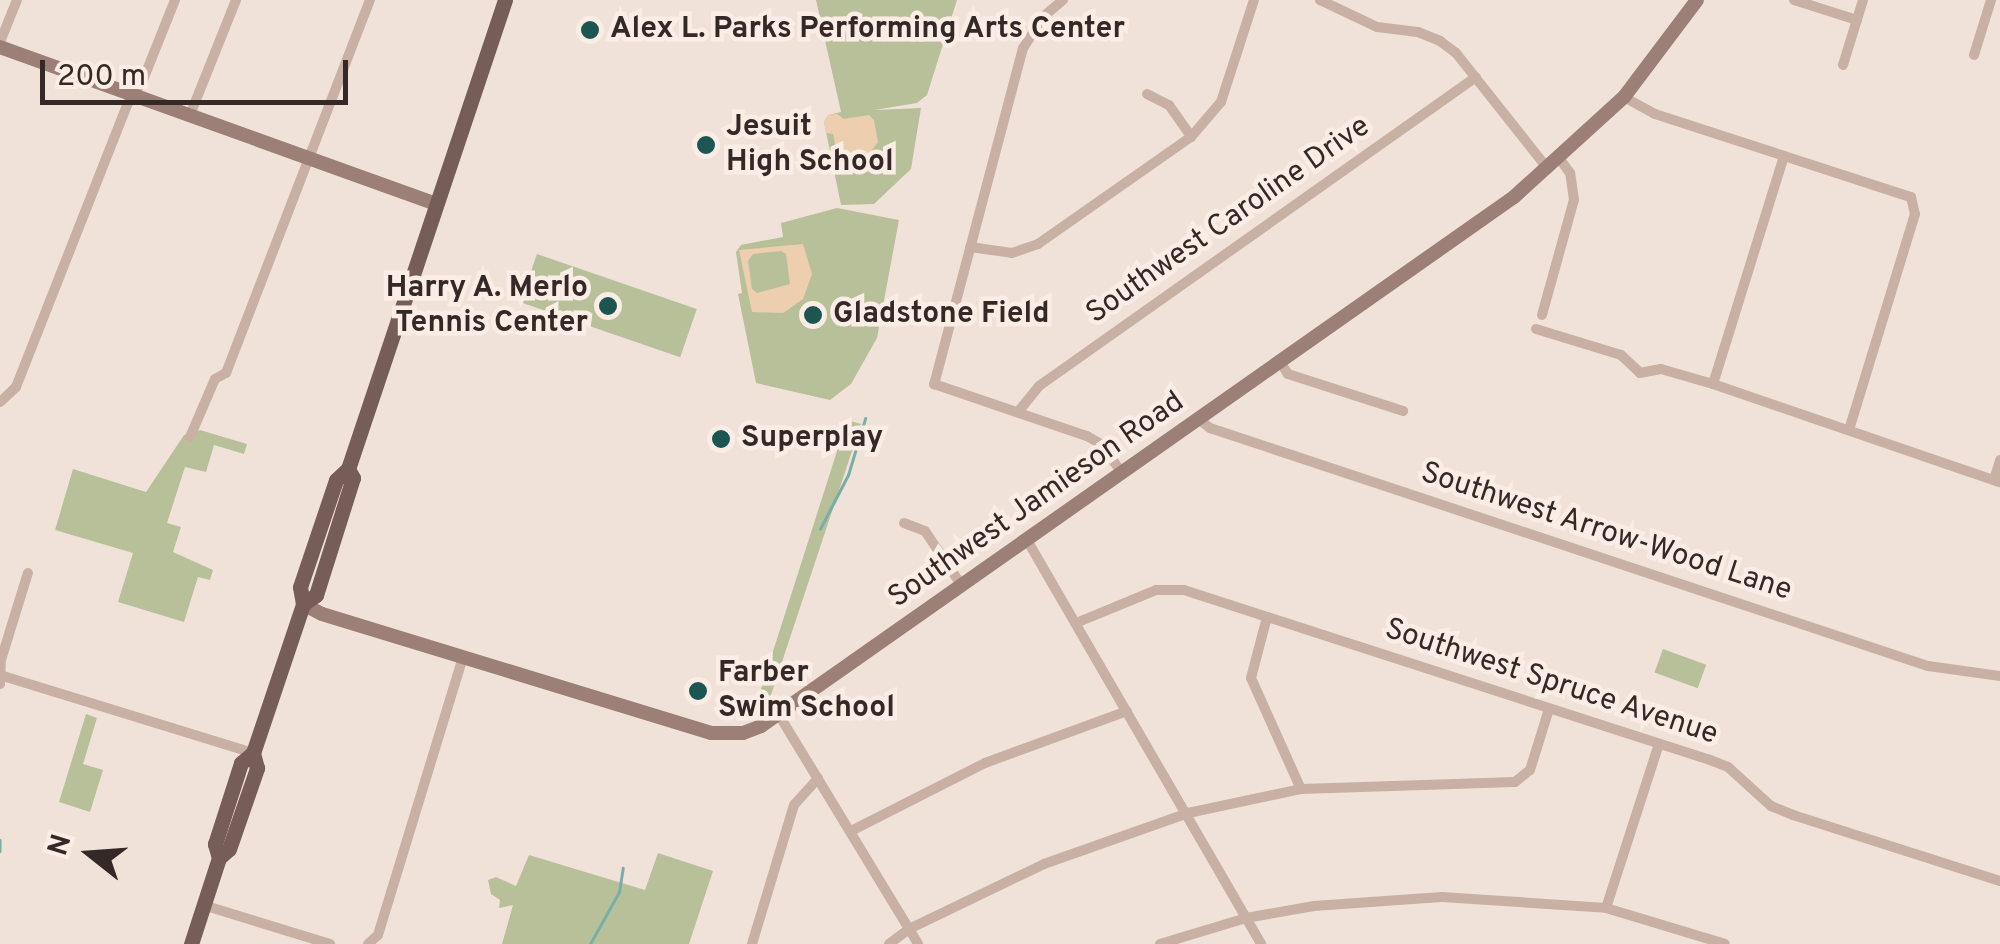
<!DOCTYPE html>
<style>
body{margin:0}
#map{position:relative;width:2000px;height:944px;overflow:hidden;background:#f1e2d9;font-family:Overpass,sans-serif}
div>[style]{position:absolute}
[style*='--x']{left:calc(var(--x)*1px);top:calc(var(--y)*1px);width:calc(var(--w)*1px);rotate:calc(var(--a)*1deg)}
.green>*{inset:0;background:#b8c099;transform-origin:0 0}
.sand>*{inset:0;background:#edcfaf}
.stream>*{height:2.5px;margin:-1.25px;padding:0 1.25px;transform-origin:1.25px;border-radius:1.25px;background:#78aea9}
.street>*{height:10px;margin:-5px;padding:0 5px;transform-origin:5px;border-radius:5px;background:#c9b0a5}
.secondary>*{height:14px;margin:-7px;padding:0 7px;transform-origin:7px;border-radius:7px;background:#9c7f76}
.primary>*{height:15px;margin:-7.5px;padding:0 7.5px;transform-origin:7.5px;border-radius:7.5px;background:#765d57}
.dots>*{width:28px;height:28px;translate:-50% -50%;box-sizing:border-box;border:5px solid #f9ede5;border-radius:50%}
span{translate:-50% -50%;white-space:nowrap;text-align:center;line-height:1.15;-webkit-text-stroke:9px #f9ede5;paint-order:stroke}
.poi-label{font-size:30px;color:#342926;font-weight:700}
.left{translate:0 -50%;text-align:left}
.right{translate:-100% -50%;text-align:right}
.street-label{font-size:30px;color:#342926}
.north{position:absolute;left:40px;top:804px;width:100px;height:100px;-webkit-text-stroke:8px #f9ede5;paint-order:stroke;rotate:287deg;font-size:28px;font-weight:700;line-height:40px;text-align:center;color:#342926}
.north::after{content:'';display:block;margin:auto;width:35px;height:45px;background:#342926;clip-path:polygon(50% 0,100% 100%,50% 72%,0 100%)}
.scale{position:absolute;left:40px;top:60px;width:308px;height:45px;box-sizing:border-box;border:5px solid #342926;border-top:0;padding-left:12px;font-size:30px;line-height:35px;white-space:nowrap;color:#342926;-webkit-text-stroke:8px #f9ede5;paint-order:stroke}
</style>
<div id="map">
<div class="green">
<div style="clip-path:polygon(816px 0,957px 0,927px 95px,917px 103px,874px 110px,921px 108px,911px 169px,874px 204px,841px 205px,824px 122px,828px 115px,841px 112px)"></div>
<div style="clip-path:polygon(837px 208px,899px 220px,877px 338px,851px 384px,830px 400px,756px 383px,738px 294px,742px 293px,736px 252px,741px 245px,783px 237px,781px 223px)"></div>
<div style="left:537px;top:254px;width:169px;height:51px;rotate:19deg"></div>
<div style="clip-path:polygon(847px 420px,861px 424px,768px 704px,752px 717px)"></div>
<div style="clip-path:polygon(200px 430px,247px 444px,244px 454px,214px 445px,206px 472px,185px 467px,167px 523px,181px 527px,173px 552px,213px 570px,210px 580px,198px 577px,184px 622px,118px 602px,133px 553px,55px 530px,73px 469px,146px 492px,184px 435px)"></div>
<div style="left:1663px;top:649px;width:46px;height:25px;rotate:20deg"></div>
<div style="clip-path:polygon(86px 714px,97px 718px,83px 764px,103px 770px,90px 812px,59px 802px)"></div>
<div style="clip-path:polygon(658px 853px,713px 871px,689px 944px,502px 944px,513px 905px,499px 908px,500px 900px,491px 894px,488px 880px,496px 877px,516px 886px,529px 855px,645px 890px)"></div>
</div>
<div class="sand">
<div style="clip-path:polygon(837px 114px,844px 119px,869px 115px,874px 120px,878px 142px,866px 158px,852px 163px,838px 160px,833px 134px,826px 133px,824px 122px,828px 115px)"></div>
<div style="clip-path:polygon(evenodd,803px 244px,812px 274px,803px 299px,783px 313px,752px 312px,739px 250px,803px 244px,781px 251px,786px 254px,790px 284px,757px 293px,752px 289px,748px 261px,753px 254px,781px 251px)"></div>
</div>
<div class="stream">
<div style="--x:820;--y:529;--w:61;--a:-62.6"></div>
<div style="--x:848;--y:475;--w:59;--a:-73.1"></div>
<div style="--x:0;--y:840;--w:11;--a:90"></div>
<div style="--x:590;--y:944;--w:60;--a:-60.9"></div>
<div style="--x:619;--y:892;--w:24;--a:-81"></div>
</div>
<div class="street">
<div style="--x:1063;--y:0;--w:25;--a:140"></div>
<div style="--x:1044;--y:16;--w:38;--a:123"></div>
<div style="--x:1023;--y:48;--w:348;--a:104.8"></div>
<div style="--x:934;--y:384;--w:162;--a:18.8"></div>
<div style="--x:1087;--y:436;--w:16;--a:30"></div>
<div style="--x:1101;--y:444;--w:37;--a:54"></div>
<div style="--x:1320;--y:0;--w:63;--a:25.3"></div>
<div style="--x:1377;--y:27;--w:41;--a:7"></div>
<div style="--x:1418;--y:32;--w:24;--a:22"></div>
<div style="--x:1440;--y:41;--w:20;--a:37"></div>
<div style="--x:1456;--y:53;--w:148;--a:51.6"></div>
<div style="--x:1794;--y:0;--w:66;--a:17.6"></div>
<div style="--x:0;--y:42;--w:45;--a:-68"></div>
<div style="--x:1974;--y:55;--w:58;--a:-72.8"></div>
<div style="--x:1843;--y:65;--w:68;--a:-72.9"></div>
<div style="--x:1147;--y:94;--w:25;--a:27"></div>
<div style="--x:1169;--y:105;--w:39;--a:55"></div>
<div style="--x:1624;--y:97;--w:35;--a:29"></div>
<div style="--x:1655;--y:114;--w:269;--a:18"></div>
<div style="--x:1911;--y:197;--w:17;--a:77"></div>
<div style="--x:1915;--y:214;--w:226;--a:107"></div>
<div style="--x:190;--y:115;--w:124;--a:-68.2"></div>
<div style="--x:970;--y:247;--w:42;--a:8.1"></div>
<div style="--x:1012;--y:253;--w:28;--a:-19"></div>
<div style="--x:1038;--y:244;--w:187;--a:-35"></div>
<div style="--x:1191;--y:137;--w:46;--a:-49.4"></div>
<div style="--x:1221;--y:102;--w:107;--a:-72.1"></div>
<div style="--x:1542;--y:315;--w:119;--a:-74.5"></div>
<div style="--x:1574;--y:200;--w:27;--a:-98"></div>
<div style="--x:1570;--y:173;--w:17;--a:-126"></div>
<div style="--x:1536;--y:329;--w:89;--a:17"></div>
<div style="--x:1621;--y:355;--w:26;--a:43"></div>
<div style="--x:1640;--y:373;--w:21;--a:-11"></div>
<div style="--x:1661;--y:369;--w:54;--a:16.1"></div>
<div style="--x:1713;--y:384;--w:303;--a:18.9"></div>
<div style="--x:1281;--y:363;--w:13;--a:58"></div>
<div style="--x:1288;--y:374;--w:121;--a:17.8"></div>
<div style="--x:1713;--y:384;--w:239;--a:-72.7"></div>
<div style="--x:0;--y:402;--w:22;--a:-43"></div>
<div style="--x:16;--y:387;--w:305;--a:-68.5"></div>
<div style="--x:128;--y:103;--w:27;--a:-57"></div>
<div style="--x:143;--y:80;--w:86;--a:-68.2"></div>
<div style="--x:1018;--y:412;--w:33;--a:-51"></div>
<div style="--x:1039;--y:386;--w:535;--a:-35.26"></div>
<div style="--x:1200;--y:420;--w:13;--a:39"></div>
<div style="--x:1210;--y:428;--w:756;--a:18.34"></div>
<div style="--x:1928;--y:666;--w:73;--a:7.9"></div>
<div style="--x:190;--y:437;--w:63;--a:-66.7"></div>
<div style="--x:215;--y:379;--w:13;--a:-29"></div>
<div style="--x:226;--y:373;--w:400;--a:-68.9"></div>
<div style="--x:1994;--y:480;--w:21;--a:-73"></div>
<div style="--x:904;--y:523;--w:22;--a:21"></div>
<div style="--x:925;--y:531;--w:66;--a:56.1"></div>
<div style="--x:1027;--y:540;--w:467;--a:59.9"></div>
<div style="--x:1267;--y:617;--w:63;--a:104.7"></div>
<div style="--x:1251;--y:678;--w:122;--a:65.8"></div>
<div style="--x:1076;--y:623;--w:87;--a:-22.4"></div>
<div style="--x:1156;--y:590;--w:28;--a:0"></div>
<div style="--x:1184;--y:590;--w:553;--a:17.91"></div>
<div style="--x:1710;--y:760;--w:19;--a:21"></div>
<div style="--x:1728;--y:767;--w:58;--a:42.2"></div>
<div style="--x:1771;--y:806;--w:24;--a:22"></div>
<div style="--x:1793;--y:815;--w:217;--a:17.7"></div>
<div style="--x:0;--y:675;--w:265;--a:17.1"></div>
<div style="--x:0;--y:684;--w:24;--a:-88"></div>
<div style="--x:1;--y:660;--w:91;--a:-72.8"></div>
<div style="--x:779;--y:715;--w:268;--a:58.7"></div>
<div style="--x:851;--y:831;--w:150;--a:-26.9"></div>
<div style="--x:985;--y:763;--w:151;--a:-20.1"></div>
<div style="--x:203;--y:905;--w:133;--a:17.1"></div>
<div style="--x:1606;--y:908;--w:172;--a:-72.1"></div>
<div style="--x:368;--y:944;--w:13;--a:-42"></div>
<div style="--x:378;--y:935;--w:291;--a:-73"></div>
<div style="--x:752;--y:944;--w:145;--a:-73.2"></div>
<div style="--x:794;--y:805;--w:36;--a:-48"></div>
<div style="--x:889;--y:944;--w:25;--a:-37"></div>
<div style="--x:909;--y:929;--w:150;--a:-25.7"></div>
<div style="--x:1044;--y:864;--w:153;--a:-19.5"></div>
<div style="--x:1188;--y:813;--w:116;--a:-12"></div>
<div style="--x:1301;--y:789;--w:214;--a:-1.9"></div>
<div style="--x:1515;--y:782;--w:19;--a:-39"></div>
<div style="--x:1530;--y:770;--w:64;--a:-72.7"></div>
<div style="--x:1160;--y:944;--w:90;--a:-16.8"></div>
<div style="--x:1246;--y:918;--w:69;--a:-10"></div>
<div style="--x:1314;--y:906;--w:128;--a:-4"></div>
<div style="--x:1442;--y:897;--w:164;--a:3.8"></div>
<div style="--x:1606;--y:908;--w:124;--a:16.8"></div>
</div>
<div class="secondary">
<div style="--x:0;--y:47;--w:464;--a:19.8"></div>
<div style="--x:303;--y:604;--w:21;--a:28"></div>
<div style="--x:322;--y:614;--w:407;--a:17"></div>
<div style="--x:711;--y:733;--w:32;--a:0"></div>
<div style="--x:743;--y:733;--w:19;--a:-21"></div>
<div style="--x:761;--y:726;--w:920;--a:-35.09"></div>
<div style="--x:1514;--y:197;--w:149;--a:-42.3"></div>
<div style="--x:1624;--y:97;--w:121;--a:-53"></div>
</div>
<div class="primary">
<div style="--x:303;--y:604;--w:16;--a:-35"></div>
<div style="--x:316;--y:595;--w:123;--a:-72.5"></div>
<div style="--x:353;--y:478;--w:10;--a:-119"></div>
<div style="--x:219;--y:858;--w:15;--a:-106"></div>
<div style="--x:215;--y:844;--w:85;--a:-72.2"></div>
<div style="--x:241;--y:763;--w:16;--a:-40"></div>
<div style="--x:253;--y:753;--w:157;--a:-71.4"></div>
<div style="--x:303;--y:604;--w:17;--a:-100"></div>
<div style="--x:300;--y:587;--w:113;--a:-71.4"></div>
<div style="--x:336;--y:480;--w:16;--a:-43"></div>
<div style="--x:348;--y:469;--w:495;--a:-71.5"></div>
<div style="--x:191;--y:944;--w:90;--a:-72"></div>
<div style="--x:219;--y:858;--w:13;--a:-42"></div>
<div style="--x:229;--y:849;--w:86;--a:-70.9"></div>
<div style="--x:257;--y:768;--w:16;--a:-105"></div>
</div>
<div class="dots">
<div style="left:590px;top:30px;background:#1c5552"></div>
<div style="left:706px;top:145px;background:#1c5552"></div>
<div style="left:608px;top:306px;background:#1c5552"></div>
<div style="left:813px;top:315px;background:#1c5552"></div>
<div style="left:721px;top:439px;background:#1c5552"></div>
<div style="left:698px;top:691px;background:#1c5552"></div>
</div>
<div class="poi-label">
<span class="left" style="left:610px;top:30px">Alex L. Parks Performing Arts Center</span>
<span class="left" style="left:726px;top:145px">Jesuit<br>High School</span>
<span class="right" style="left:588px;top:306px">Harry A. Merlo<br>Tennis Center</span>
<span class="left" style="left:833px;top:315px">Gladstone Field</span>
<span class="left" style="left:741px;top:439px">Superplay</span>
<span class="left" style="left:718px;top:691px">Farber<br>Swim School</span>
</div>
<div class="street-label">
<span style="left:1229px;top:221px;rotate:-35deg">Southwest Caroline Drive</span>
<span style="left:1037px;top:501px;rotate:-35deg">Southwest Jamieson Road</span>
<span style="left:1606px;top:533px;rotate:18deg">Southwest Arrow-Wood Lane</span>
<span style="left:1551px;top:683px;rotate:18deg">Southwest Spruce Avenue</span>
</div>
<div class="north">N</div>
<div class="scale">200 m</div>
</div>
